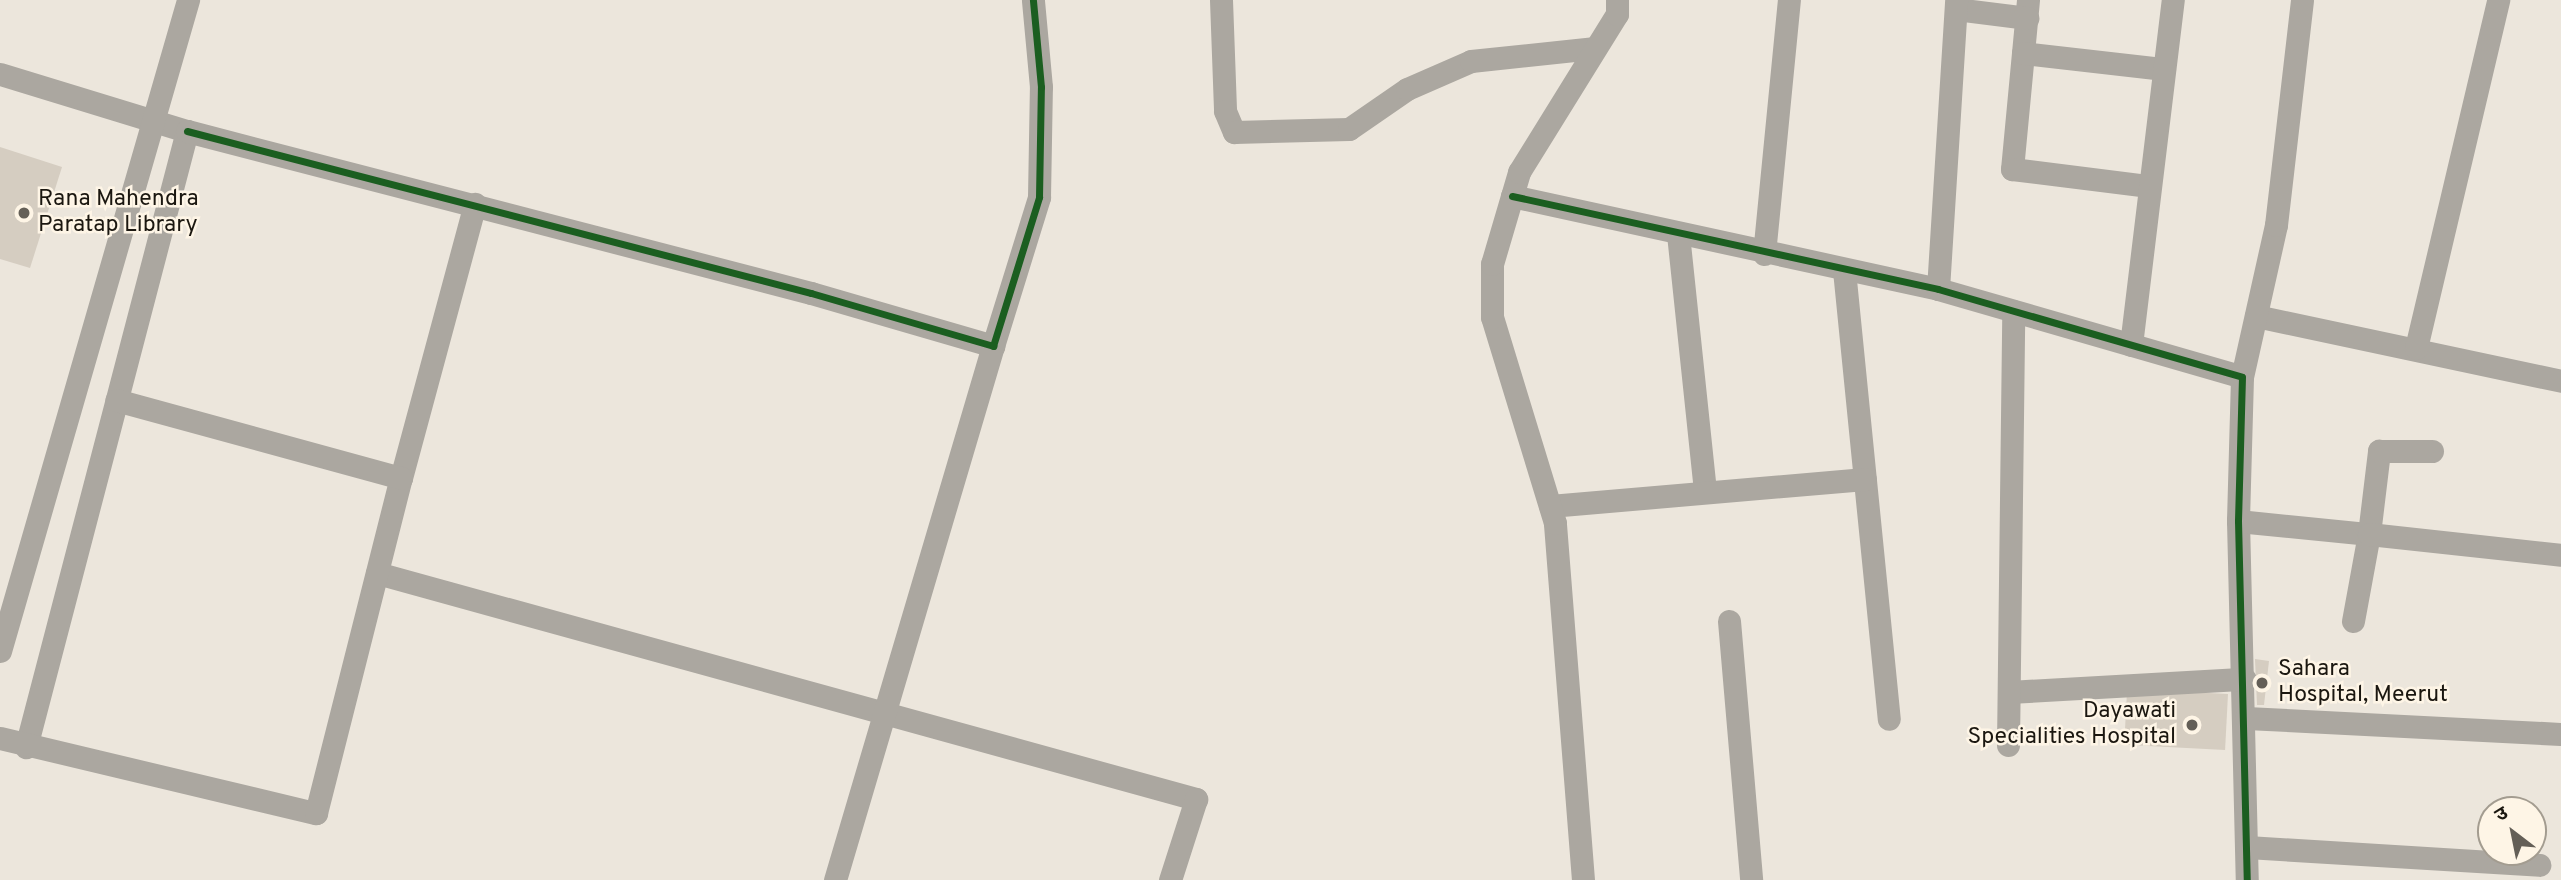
<!DOCTYPE html>
<meta charset="utf-8">
<style>
body{margin:0}
#map{position:relative;width:2561px;height:880px;overflow:hidden;background:#ece6dc;font-family:Overpass,"Noto Sans Devanagari",sans-serif}
div>[style]{position:absolute}
[style*='--x']{left:calc(var(--x)*1px);top:calc(var(--y)*1px);width:calc(var(--w)*1px);rotate:calc(var(--a)*1deg)}
.building>*{inset:0;background:#d5cdc1;transform-origin:0 0}
.minor>*{height:23px;margin:-11.5px;padding:0 11.5px;transform-origin:11.5px;border-radius:11.5px;background:#aba7a0}
.cycleway>*{height:7px;margin:-3.5px;padding:0 3.5px;transform-origin:3.5px;border-radius:3.5px;background:#1b5e20}
.dots>*{width:19px;height:19px;translate:-50% -50%;box-sizing:border-box;border:4px solid #fef5e6;border-radius:50%}
span{translate:-50% -50%;white-space:nowrap;text-align:center;line-height:1.15;-webkit-text-stroke:5px #fef5e6;paint-order:stroke}
.poi-label{font-size:23px;color:#1b1710}
.left{translate:0 -50%;text-align:left}
.right{translate:-100% -50%;text-align:right}
.north{position:absolute;left:2477px;top:796px;width:70px;height:70px;box-sizing:border-box;background:#fef5e6;border:2px solid #a39c90;border-radius:50%;rotate:328deg;font-size:19px;font-weight:700;line-height:28px;text-align:center;color:#1b1710}
.north::after{content:'';display:block;margin:auto;width:24px;height:32px;background:#645f57;clip-path:polygon(50% 0,100% 100%,50% 72%,0 100%)}
</style>
<div id="map">
<div class="building">
<div style="clip-path:polygon(0 147px,62px 167px,30px 268px,0 259px)"></div>
<div style="clip-path:polygon(2255px 659px,2269px 661px,2264px 705px,2257px 705px)"></div>
<div style="left:2228px;top:694px;width:56px;height:101px;rotate:93deg"></div>
</div>
<div class="minor">
<div style="--x:1221;--y:0;--w:111;--a:87.9"></div>
<div style="--x:1225;--y:111;--w:23;--a:67"></div>
<div style="--x:1234;--y:132;--w:115;--a:-1.5"></div>
<div style="--x:1349;--y:129;--w:70;--a:-34.6"></div>
<div style="--x:1407;--y:89;--w:70;--a:-23.6"></div>
<div style="--x:1471;--y:61;--w:125;--a:-6"></div>
<div style="--x:2028;--y:0;--w:170;--a:95.4"></div>
<div style="--x:2012;--y:169;--w:138;--a:7.1"></div>
<div style="--x:1956;--y:9;--w:72;--a:7.2"></div>
<div style="--x:2023;--y:53;--w:142;--a:6.5"></div>
<div style="--x:0;--y:74;--w:195;--a:17"></div>
<div style="--x:187;--y:131;--w:637;--a:104.65"></div>
<div style="--x:187;--y:131;--w:645;--a:14.55"></div>
<div style="--x:811;--y:293;--w:190;--a:16.2"></div>
<div style="--x:993;--y:346;--w:156;--a:-72.8"></div>
<div style="--x:1039;--y:197;--w:110;--a:-89"></div>
<div style="--x:1041;--y:87;--w:87;--a:-95.3"></div>
<div style="--x:1512;--y:196;--w:436;--a:12.3"></div>
<div style="--x:1938;--y:289;--w:316;--a:16.1"></div>
<div style="--x:2242;--y:377;--w:144;--a:91.6"></div>
<div style="--x:2238;--y:521;--w:359;--a:88.6"></div>
<div style="--x:1678;--y:234;--w:258;--a:84"></div>
<div style="--x:1764;--y:254;--w:255;--a:-84.4"></div>
<div style="--x:1844;--y:270;--w:451;--a:84.3"></div>
<div style="--x:1938;--y:289;--w:290;--a:-86.4"></div>
<div style="--x:2256;--y:316;--w:312;--a:12"></div>
<div style="--x:2131;--y:345;--w:348;--a:-83.1"></div>
<div style="--x:2416;--y:348;--w:358;--a:-76.7"></div>
<div style="--x:2242;--y:377;--w:156;--a:-77.4"></div>
<div style="--x:2276;--y:225;--w:226;--a:-83.4"></div>
<div style="--x:401;--y:478;--w:284;--a:-74.9"></div>
<div style="--x:1550;--y:506;--w:316;--a:-4.9"></div>
<div style="--x:2238;--y:521;--w:132;--a:5.7"></div>
<div style="--x:2369;--y:534;--w:84;--a:-83.1"></div>
<div style="--x:2379;--y:451;--w:53;--a:0"></div>
<div style="--x:377;--y:573;--w:850;--a:15.43"></div>
<div style="--x:1196;--y:799;--w:85;--a:107.8"></div>
<div style="--x:1729;--y:621;--w:260;--a:85.1"></div>
<div style="--x:2353;--y:621;--w:88;--a:-79.6"></div>
<div style="--x:2369;--y:534;--w:193;--a:6.2"></div>
<div style="--x:0;--y:651;--w:678;--a:-73.89"></div>
<div style="--x:2009;--y:692;--w:236;--a:-3.2"></div>
<div style="--x:2246;--y:718;--w:315;--a:2.9"></div>
<div style="--x:0;--y:738;--w:325;--a:13.4"></div>
<div style="--x:316;--y:813;--w:346;--a:-75.8"></div>
<div style="--x:401;--y:478;--w:295;--a:-164.7"></div>
<div style="--x:2008;--y:745;--w:434;--a:-89.3"></div>
<div style="--x:2247;--y:847;--w:293;--a:3.5"></div>
<div style="--x:835;--y:880;--w:557;--a:-73.52"></div>
<div style="--x:1583;--y:880;--w:358;--a:-94.5"></div>
<div style="--x:1555;--y:523;--w:215;--a:-107"></div>
<div style="--x:1492;--y:317;--w:53;--a:-90"></div>
<div style="--x:1492;--y:264;--w:96;--a:-73.6"></div>
<div style="--x:1519;--y:172;--w:186;--a:-58.2"></div>
<div style="--x:1617;--y:14;--w:14;--a:-90"></div>
</div>
<div class="cycleway">
<div style="--x:187;--y:131;--w:645;--a:14.55"></div>
<div style="--x:811;--y:293;--w:190;--a:16.2"></div>
<div style="--x:993;--y:346;--w:156;--a:-72.8"></div>
<div style="--x:1039;--y:197;--w:110;--a:-89"></div>
<div style="--x:1041;--y:87;--w:87;--a:-95.3"></div>
<div style="--x:1512;--y:196;--w:436;--a:12.3"></div>
<div style="--x:1938;--y:289;--w:316;--a:16.1"></div>
<div style="--x:2242;--y:377;--w:144;--a:91.6"></div>
<div style="--x:2238;--y:521;--w:359;--a:88.6"></div>
</div>
<div class="dots">
<div style="left:24px;top:213px;background:#645f57"></div>
<div style="left:2262px;top:683px;background:#645f57"></div>
<div style="left:2192px;top:725px;background:#645f57"></div>
</div>
<div class="poi-label">
<span class="left" style="left:38px;top:213px">Rana Mahendra<br>Paratap Library</span>
<span class="left" style="left:2278px;top:683px">Sahara<br>Hospital, Meerut</span>
<span class="right" style="left:2176px;top:725px">Dayawati<br>Specialities Hospital</span>
</div>
<div class="north">उ</div>
</div>
